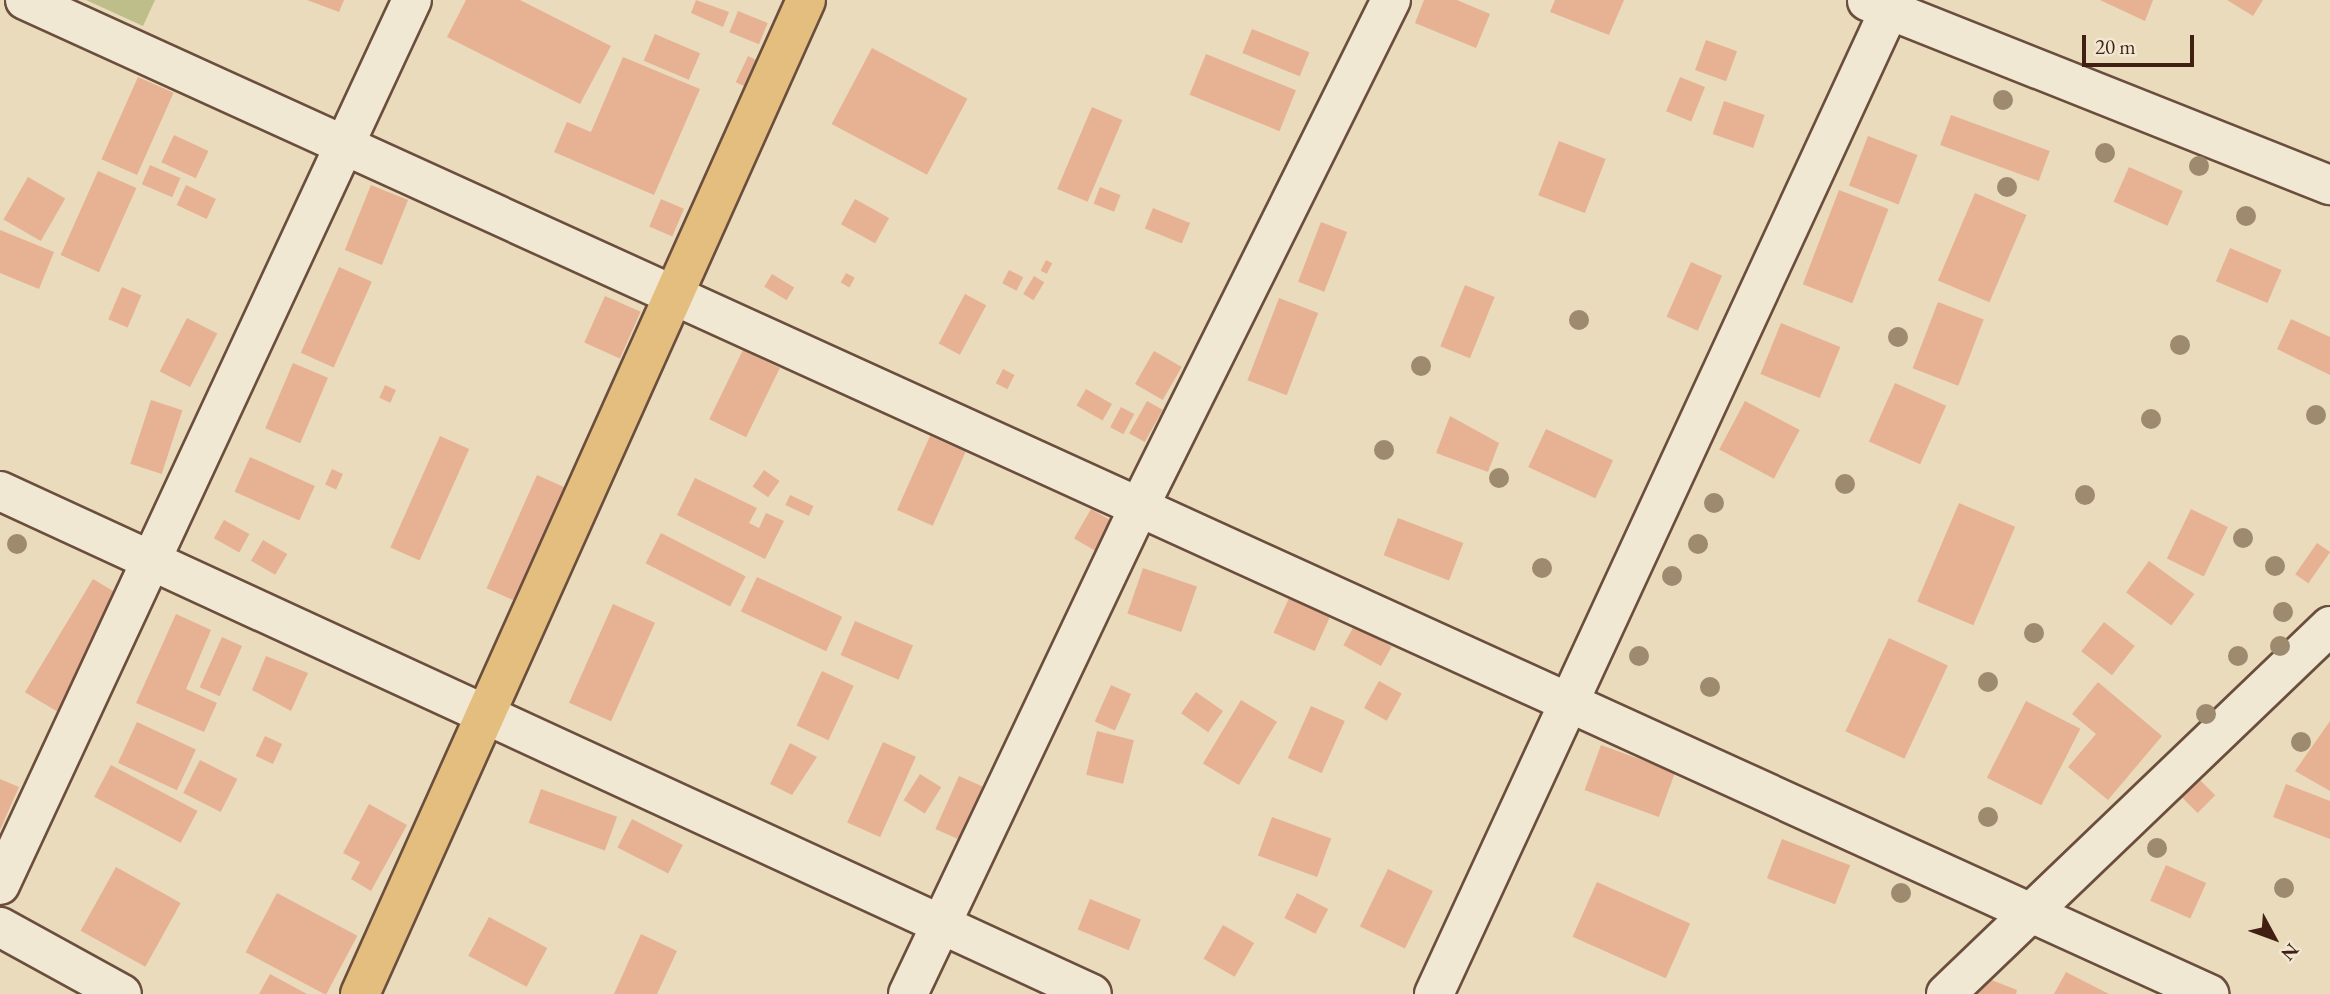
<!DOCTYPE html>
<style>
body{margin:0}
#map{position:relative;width:2330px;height:994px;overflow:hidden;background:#e9dbbb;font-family:"EB Garamond",serif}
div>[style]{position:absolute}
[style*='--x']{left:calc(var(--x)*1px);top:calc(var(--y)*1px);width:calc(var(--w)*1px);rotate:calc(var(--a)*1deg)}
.green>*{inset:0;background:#bebe8b}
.building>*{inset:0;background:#e7b294;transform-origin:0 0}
.roads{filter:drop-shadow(2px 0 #6b4e3d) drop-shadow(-2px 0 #6b4e3d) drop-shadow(0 2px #6b4e3d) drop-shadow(0 -2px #6b4e3d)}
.minor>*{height:38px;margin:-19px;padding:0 19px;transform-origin:19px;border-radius:19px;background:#f1e8d3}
.major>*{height:38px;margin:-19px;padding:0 19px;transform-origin:19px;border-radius:19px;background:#e4be7e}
.trees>*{width:20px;height:20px;margin:-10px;border-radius:50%;background:#9e8a6f}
span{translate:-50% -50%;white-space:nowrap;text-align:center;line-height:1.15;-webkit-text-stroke:7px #f1e8d3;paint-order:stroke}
.north{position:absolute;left:2239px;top:903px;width:70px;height:70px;-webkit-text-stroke:5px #f1e8d3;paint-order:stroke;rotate:131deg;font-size:19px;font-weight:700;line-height:28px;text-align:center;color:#411f13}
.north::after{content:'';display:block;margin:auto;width:24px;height:32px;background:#411f13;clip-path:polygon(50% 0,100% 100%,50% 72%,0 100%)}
.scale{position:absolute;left:2082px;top:35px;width:112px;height:32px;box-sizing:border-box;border:4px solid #411f13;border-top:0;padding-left:9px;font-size:21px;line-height:24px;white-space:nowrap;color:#411f13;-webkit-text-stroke:5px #f1e8d3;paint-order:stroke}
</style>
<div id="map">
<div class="green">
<div style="clip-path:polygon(86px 0,155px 0,143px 26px)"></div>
</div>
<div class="building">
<div style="clip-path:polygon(307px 0,344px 0,339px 12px)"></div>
<div style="clip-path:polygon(466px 0,520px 0,611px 46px,580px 104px,447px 37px)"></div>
<div style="clip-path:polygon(696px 0,729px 12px,723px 27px,691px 13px)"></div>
<div style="clip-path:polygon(1424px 0,1457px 0,1490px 14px,1476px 48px,1415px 23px)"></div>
<div style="clip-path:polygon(1555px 0,1624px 0,1609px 35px,1550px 12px)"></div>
<div style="clip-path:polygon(2100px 0,2153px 0,2145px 21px)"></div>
<div style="clip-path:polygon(2227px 0,2263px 0,2253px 16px)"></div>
<div style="left:738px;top:11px;width:32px;height:23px;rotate:22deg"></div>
<div style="left:1252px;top:29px;width:62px;height:26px;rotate:22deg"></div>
<div style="left:655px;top:34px;width:49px;height:29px;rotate:23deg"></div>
<div style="left:1706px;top:40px;width:33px;height:32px;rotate:20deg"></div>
<div style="left:872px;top:48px;width:108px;height:86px;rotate:28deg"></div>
<div style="left:1206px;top:54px;width:97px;height:44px;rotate:22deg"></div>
<div style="left:748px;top:56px;width:14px;height:29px;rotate:25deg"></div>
<div style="clip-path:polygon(623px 57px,700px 89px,654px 195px,554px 152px,567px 122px,591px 132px)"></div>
<div style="left:138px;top:77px;width:39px;height:90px;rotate:24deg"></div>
<div style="left:1680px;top:77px;width:27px;height:37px;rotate:22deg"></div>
<div style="left:1724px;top:101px;width:43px;height:35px;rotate:19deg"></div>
<div style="left:1092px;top:107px;width:33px;height:89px;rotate:23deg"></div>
<div style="left:1951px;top:115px;width:105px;height:32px;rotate:20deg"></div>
<div style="left:174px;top:135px;width:38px;height:30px;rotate:25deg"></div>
<div style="left:1868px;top:136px;width:53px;height:53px;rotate:21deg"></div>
<div style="left:1559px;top:141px;width:50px;height:58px;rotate:21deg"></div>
<div style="left:150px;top:165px;width:33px;height:21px;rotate:23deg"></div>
<div style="left:2129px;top:167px;width:59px;height:38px;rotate:24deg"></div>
<div style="left:98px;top:171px;width:42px;height:92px;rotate:24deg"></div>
<div style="left:28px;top:177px;width:43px;height:49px;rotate:30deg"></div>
<div style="left:186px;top:185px;width:33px;height:22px;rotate:25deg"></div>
<div style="left:371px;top:185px;width:40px;height:70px;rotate:22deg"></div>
<div style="left:1100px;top:187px;width:22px;height:18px;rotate:21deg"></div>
<div style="left:1839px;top:190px;width:53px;height:101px;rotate:21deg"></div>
<div style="left:1975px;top:193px;width:56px;height:95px;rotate:23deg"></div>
<div style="left:661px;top:199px;width:25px;height:30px;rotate:23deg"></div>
<div style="left:855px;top:199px;width:39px;height:29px;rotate:29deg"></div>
<div style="left:1153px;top:208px;width:40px;height:22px;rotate:22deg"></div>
<div style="left:1321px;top:222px;width:28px;height:64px;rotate:21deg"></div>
<div style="clip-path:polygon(0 230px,54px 252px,39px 289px,0 273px)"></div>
<div style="left:2230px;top:248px;width:56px;height:36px;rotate:23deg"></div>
<div style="left:1046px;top:260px;width:7px;height:12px;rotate:27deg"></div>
<div style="left:1691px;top:262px;width:34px;height:60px;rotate:24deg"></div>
<div style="left:339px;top:267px;width:36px;height:94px;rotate:24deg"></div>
<div style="left:1009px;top:270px;width:16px;height:15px;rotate:27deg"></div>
<div style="left:846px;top:273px;width:10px;height:11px;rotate:29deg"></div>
<div style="left:772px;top:274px;width:26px;height:15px;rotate:31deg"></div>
<div style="left:1034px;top:276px;width:12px;height:21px;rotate:31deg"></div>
<div style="left:1465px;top:285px;width:32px;height:66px;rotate:22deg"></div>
<div style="left:122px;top:287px;width:21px;height:35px;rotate:23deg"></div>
<div style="left:965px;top:294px;width:24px;height:56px;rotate:28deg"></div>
<div style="left:605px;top:296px;width:39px;height:51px;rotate:24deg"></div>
<div style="left:1279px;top:298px;width:42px;height:88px;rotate:21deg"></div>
<div style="left:1938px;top:302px;width:49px;height:71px;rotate:21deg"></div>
<div style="left:187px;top:318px;width:34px;height:60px;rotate:27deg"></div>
<div style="clip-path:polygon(2291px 319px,2330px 337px,2330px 375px,2277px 349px)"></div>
<div style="left:1781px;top:323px;width:64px;height:55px;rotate:22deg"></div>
<div style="left:743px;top:350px;width:41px;height:77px;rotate:26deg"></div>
<div style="left:1154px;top:351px;width:32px;height:38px;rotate:30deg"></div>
<div style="left:293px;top:363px;width:38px;height:71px;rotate:23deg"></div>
<div style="left:1003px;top:369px;width:13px;height:16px;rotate:27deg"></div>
<div style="left:1895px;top:383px;width:56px;height:64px;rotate:24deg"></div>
<div style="left:385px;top:385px;width:12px;height:14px;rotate:24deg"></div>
<div style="left:1086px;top:389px;width:30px;height:19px;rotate:30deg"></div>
<div style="left:151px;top:400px;width:33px;height:67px;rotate:18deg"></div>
<div style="left:1147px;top:401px;width:18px;height:37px;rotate:29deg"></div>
<div style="left:1745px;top:401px;width:62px;height:55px;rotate:28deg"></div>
<div style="left:1121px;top:407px;width:15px;height:23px;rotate:28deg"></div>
<div style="clip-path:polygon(1450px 416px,1499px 443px,1488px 472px,1436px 453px)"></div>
<div style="left:1546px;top:429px;width:74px;height:42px;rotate:25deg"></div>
<div style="left:440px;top:436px;width:32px;height:122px;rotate:24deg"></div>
<div style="left:930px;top:436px;width:39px;height:81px;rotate:24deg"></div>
<div style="left:250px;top:457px;width:71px;height:38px;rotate:24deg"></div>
<div style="left:332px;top:469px;width:12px;height:17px;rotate:24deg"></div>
<div style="left:764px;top:470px;width:19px;height:20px;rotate:35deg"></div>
<div style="left:537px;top:475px;width:30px;height:124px;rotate:24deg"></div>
<div style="clip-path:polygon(695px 478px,757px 508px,749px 523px,759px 528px,766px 513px,784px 521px,765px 559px,677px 515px)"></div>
<div style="left:790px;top:495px;width:26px;height:11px;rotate:25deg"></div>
<div style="left:1959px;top:503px;width:61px;height:107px;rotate:23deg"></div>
<div style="left:1091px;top:509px;width:24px;height:34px;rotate:30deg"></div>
<div style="left:2191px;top:509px;width:41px;height:55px;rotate:26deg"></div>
<div style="left:1398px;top:518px;width:70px;height:40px;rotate:21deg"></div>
<div style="left:224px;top:520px;width:29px;height:21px;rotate:29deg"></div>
<div style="left:661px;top:533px;width:95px;height:34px;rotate:27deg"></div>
<div style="left:263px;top:540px;width:28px;height:24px;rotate:30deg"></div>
<div style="left:2317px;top:543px;width:16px;height:38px;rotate:35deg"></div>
<div style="left:2149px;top:561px;width:56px;height:39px;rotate:36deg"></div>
<div style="left:1143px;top:568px;width:57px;height:48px;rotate:19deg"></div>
<div style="left:757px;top:577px;width:94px;height:38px;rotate:25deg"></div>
<div style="left:93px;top:579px;width:39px;height:132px;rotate:31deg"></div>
<div style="left:1289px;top:598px;width:45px;height:38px;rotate:24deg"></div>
<div style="left:613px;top:604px;width:46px;height:108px;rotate:24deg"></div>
<div style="clip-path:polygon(176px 614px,211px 630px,186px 689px,217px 703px,204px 732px,136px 703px)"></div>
<div style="left:855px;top:621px;width:63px;height:37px;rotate:23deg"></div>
<div style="left:2104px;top:622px;width:39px;height:37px;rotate:38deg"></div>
<div style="left:1354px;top:626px;width:43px;height:22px;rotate:29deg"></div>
<div style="left:222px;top:637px;width:22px;height:55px;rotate:24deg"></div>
<div style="left:1889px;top:638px;width:65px;height:103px;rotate:25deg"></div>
<div style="clip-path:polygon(266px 656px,308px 673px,291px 711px,252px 690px)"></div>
<div style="left:822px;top:671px;width:35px;height:60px;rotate:25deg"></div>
<div style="left:1379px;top:681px;width:26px;height:31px;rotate:29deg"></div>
<div style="clip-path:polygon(2098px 682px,2162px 736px,2108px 800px,2068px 767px,2096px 734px,2072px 714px)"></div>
<div style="left:1111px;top:685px;width:22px;height:40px;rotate:24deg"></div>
<div style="left:1196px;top:692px;width:33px;height:26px;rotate:35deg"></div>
<div style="left:1241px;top:700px;width:42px;height:74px;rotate:31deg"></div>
<div style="left:2026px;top:701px;width:61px;height:86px;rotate:27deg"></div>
<div style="left:1311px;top:706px;width:37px;height:57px;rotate:24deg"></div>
<div style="clip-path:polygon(2330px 721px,2330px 791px,2295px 771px)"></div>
<div style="left:137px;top:722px;width:65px;height:45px;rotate:25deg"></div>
<div style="left:1097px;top:731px;width:38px;height:45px;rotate:14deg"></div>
<div style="left:265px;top:736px;width:19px;height:22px;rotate:25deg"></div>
<div style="left:883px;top:742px;width:36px;height:88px;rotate:24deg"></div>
<div style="clip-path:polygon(790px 743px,817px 757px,792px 795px,770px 784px)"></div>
<div style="left:1601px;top:745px;width:79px;height:48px;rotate:20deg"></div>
<div style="left:200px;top:760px;width:42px;height:37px;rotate:27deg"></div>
<div style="left:111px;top:765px;width:98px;height:36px;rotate:28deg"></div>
<div style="left:920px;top:774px;width:25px;height:31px;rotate:32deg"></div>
<div style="left:959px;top:776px;width:32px;height:58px;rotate:24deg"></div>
<div style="clip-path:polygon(0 779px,19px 787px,0 830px)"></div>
<div style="left:2199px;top:779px;width:23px;height:25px;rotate:45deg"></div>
<div style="clip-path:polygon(2286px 784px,2330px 801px,2330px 839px,2273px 817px)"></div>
<div style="left:541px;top:789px;width:81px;height:36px;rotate:20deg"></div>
<div style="clip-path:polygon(369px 804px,407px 825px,371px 891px,351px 879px,360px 862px,343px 853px)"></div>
<div style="left:1272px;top:817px;width:63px;height:41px;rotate:20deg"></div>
<div style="left:632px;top:819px;width:57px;height:32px;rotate:27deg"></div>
<div style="left:1782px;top:839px;width:73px;height:42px;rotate:21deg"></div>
<div style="left:2166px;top:865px;width:44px;height:39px;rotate:24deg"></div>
<div style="left:116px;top:867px;width:74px;height:73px;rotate:29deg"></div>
<div style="left:1388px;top:869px;width:50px;height:64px;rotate:26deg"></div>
<div style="left:1597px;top:882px;width:102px;height:60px;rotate:24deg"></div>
<div style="left:277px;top:893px;width:91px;height:67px;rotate:28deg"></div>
<div style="left:1297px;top:893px;width:35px;height:28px;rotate:27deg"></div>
<div style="left:1090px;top:899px;width:55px;height:33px;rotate:22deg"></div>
<div style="left:489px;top:917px;width:66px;height:44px;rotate:28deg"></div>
<div style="left:1223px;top:925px;width:36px;height:39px;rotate:30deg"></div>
<div style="clip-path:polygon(641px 934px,677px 951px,657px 994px,614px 994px)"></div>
<div style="clip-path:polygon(1966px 970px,2017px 990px,2016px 994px,1956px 994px)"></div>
<div style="clip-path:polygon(2066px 972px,2109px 994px,2054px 994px)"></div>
<div style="clip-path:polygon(270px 974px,307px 994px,259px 994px)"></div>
</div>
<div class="roads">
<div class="minor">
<div style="--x:25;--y:0;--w:2400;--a:24.47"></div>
<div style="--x:1867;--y:1;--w:498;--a:21.7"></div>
<div style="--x:0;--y:491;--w:1202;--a:24.73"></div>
<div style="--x:0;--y:885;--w:976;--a:-65.04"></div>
<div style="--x:0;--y:927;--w:139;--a:28.8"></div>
<div style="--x:908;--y:994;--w:539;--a:-64.62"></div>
<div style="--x:1139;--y:507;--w:566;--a:-63.57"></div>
<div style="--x:1434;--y:994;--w:1095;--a:-65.17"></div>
<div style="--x:1946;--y:994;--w:532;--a:-43.78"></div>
</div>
<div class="major">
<div style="--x:360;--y:994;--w:1089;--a:-65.83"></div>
</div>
</div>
<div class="trees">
<div style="left:2003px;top:100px"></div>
<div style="left:2105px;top:153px"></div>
<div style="left:2199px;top:166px"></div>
<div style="left:2007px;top:187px"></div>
<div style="left:2246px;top:216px"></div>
<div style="left:1579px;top:320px"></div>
<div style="left:1898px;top:337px"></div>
<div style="left:2180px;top:345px"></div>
<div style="left:1421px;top:366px"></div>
<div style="left:2316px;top:415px"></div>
<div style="left:2151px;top:419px"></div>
<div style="left:1384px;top:450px"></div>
<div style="left:1499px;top:478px"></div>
<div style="left:1845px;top:484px"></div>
<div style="left:2085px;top:495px"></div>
<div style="left:1714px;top:503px"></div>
<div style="left:2243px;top:538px"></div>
<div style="left:17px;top:544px"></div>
<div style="left:1698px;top:544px"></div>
<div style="left:2275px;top:566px"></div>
<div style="left:1542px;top:568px"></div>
<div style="left:1672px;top:576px"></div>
<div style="left:2283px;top:612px"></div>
<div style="left:2034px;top:633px"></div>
<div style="left:2280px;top:646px"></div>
<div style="left:1639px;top:656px"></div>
<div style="left:2238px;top:656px"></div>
<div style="left:1988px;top:682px"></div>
<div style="left:1710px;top:687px"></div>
<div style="left:2206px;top:714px"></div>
<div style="left:2301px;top:742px"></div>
<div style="left:1988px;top:817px"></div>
<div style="left:2157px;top:848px"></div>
<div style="left:2284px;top:888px"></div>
<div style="left:1901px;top:893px"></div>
</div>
<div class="north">N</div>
<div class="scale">20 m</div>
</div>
